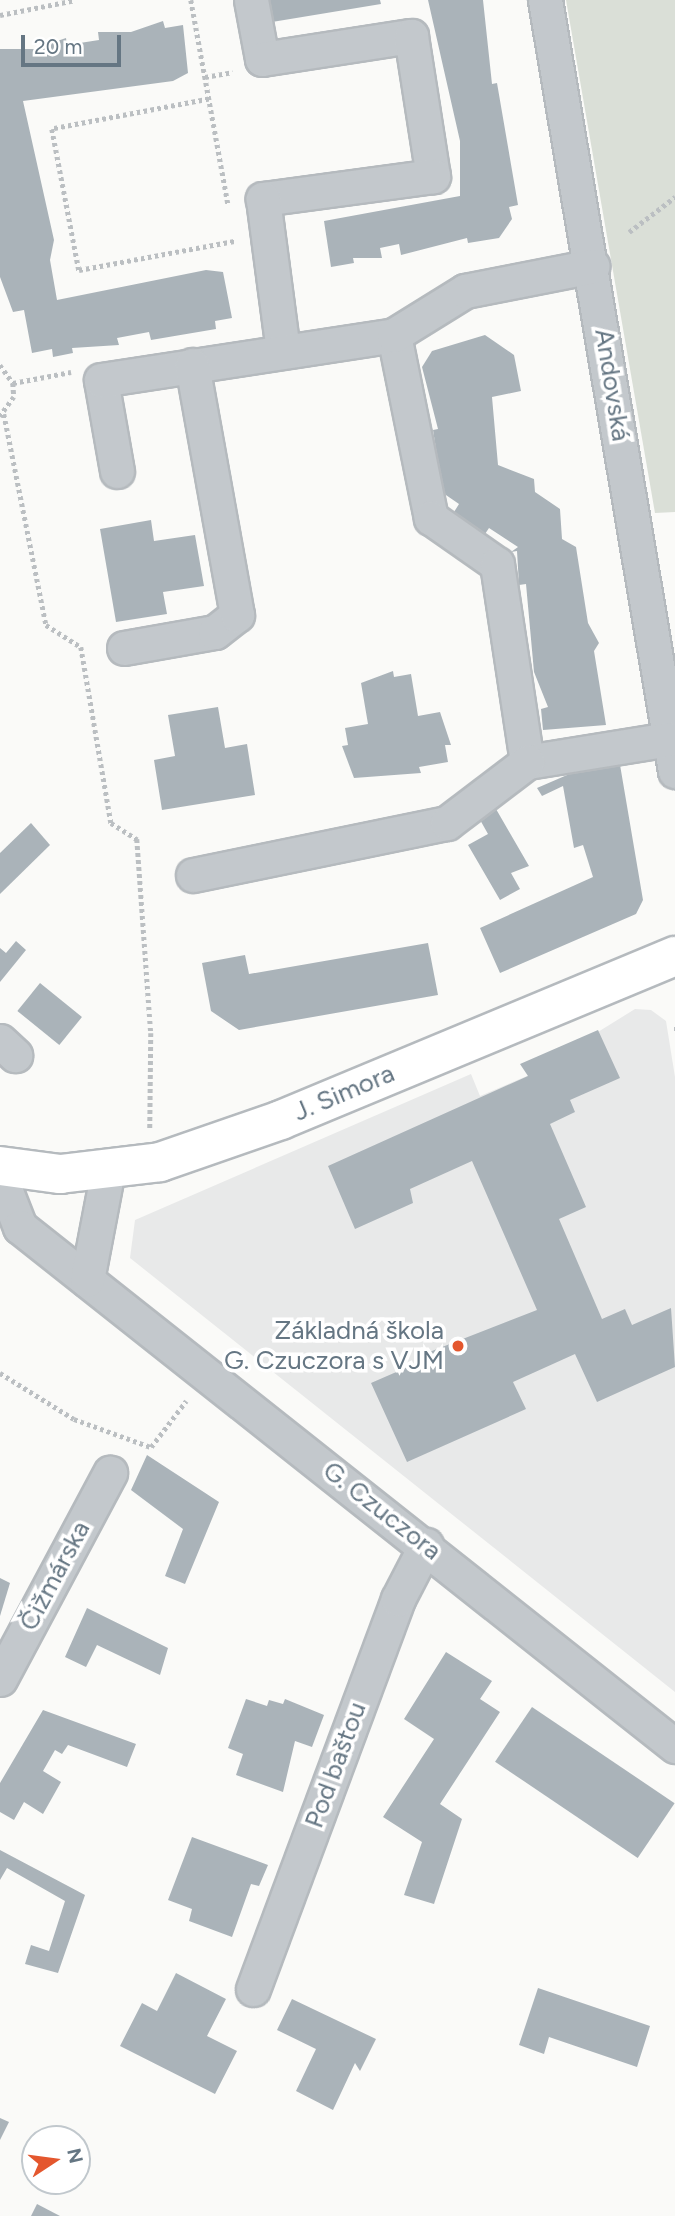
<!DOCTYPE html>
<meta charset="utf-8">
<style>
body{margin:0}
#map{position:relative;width:675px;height:2216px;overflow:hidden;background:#fafaf8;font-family:Figtree,sans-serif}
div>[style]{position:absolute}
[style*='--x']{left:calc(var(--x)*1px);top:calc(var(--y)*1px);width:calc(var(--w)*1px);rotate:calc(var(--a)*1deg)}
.built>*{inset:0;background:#e8e9e9}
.green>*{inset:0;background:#dadfd7}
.building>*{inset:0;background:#aab3b9;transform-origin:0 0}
.path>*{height:4.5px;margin-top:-2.25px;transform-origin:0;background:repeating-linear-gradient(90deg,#bbbfc2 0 3.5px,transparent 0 7px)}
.roads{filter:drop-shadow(2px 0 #b5babe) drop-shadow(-2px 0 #b5babe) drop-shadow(0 2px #b5babe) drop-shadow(0 -2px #b5babe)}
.minor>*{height:33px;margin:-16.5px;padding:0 16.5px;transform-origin:16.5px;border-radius:16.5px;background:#c3c8cc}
.major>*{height:38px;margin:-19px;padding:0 19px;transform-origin:19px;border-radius:19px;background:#fff}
.dots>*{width:19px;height:19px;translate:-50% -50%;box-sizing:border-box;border:4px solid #fff;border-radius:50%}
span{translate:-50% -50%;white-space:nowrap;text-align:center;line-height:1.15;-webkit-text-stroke:7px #fff;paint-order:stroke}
.street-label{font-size:26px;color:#657683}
.poi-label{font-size:26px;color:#657683}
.right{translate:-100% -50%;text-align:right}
.north{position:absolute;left:21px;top:2125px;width:70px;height:70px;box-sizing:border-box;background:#fff;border:2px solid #c1c8cd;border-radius:50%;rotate:77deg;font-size:19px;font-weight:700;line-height:28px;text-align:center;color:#657683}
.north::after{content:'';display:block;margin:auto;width:24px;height:32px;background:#e4572e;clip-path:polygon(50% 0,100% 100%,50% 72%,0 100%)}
.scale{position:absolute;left:21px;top:35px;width:100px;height:32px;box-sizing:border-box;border:4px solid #657683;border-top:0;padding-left:9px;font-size:21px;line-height:24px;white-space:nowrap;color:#657683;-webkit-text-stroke:5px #fff;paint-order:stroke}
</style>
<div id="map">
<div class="built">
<div style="clip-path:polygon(635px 1009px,651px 1010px,666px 1021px,675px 1077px,675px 1692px,130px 1258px,135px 1220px,471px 1074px,480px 1096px,527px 1076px)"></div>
</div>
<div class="green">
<div style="clip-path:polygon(566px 0,675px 0,675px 512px,655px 513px)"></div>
</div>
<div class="building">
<div style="clip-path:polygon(268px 0,380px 0,381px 4px,272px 22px)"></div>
<div style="clip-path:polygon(428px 0,483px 0,492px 84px,497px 83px,518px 205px,509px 207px,512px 219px,499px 238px,468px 243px,467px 238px,401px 255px,399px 244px,380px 248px,382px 258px,353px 258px,354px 263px,331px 267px,324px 221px,460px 196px,460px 141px)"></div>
<div style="clip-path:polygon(163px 21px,165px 28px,183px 25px,188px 73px,173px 81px,23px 101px,54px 240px,50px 260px,57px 300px,206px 270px,223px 272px,232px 318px,215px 321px,216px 329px,151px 340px,149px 332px,117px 338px,119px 345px,72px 348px,73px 353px,53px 357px,52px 349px,32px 353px,24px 310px,13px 312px,0 277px,0 49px,34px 49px,66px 38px,67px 45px,99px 40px,98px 32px,131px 32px)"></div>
<div style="clip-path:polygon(485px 335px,514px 355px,521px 391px,492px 397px,498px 465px,534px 479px,535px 492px,560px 509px,562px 539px,576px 547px,588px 623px,599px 643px,594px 651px,606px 725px,543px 730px,541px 709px,548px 707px,534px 672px,526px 584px,519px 585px,517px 551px,511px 552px,518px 547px,489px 528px,485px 534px,454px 512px,459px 504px,443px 493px,433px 430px,438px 429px,422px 367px,432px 351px)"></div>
<div style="clip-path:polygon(151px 520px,154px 541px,195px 535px,204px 586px,163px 592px,167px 614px,116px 622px,100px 529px)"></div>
<div style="clip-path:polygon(393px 671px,394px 677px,411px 674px,418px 716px,440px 712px,451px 745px,445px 745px,448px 762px,419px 767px,421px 773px,354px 778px,342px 746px,348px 745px,345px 728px,368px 724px,361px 683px)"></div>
<div style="clip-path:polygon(218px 707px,225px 748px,247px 744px,255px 795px,162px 810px,154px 760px,175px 756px,168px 715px)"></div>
<div style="clip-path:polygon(618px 753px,643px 900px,636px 914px,500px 973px,480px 928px,593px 877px,583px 845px,574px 848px,563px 786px,542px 796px,537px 788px)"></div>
<div style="clip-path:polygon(496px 809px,529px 866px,511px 873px,520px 889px,500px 900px,468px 845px,488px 834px,479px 818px)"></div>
<div style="clip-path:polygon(31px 823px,50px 845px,0 894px,0 853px)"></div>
<div style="clip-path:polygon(16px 941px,26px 950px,0 982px,0 948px,6px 953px)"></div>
<div style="clip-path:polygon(428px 943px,438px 995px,239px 1030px,211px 1011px,202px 963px,245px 955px,249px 974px)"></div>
<div style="left:40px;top:983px;width:54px;height:36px;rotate:39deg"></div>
<div style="clip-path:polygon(598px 1030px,620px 1078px,570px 1100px,575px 1112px,550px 1124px,586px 1207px,559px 1219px,602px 1319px,625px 1309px,632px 1325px,671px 1308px,675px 1367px,597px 1402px,575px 1354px,513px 1382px,526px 1409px,407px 1462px,371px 1383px,417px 1363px,414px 1358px,537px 1310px,472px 1161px,410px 1189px,413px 1203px,355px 1229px,328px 1166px,528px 1076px,520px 1064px)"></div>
<div style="clip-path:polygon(147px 1455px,219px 1502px,185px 1584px,165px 1576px,183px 1529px,131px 1490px)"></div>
<div style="clip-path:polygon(0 1578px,10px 1583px,0 1616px)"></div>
<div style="clip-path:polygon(87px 1608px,168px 1648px,160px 1675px,97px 1645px,86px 1667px,65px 1657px)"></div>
<div style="clip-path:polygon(446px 1652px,492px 1681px,480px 1699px,500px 1712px,440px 1804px,462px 1819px,434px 1904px,404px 1895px,422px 1842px,383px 1817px,434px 1739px,404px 1719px)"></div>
<div style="clip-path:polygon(246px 1699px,267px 1706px,269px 1700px,283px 1704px,285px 1699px,324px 1715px,312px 1747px,295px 1741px,283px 1792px,236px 1775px,243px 1754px,228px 1748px)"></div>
<div style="left:532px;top:1707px;width:172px;height:66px;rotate:34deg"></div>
<div style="clip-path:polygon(43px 1710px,136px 1744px,127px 1767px,68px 1745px,62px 1754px,55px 1750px,43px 1771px,61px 1782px,43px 1814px,24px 1802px,14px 1820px,0 1812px,0 1783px)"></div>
<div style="clip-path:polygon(192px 1837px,268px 1865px,259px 1886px,251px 1884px,232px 1937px,189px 1921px,192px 1909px,168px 1900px)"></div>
<div style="clip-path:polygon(0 1850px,85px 1895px,58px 1973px,25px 1964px,31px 1945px,49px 1951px,65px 1901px,7px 1868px,0 1880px)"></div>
<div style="clip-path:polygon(176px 1973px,226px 1999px,207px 2036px,237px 2051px,215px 2094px,120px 2046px,142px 2003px,157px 2011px)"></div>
<div style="clip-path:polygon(538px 1988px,650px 2026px,637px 2067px,549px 2037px,544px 2054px,519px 2045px)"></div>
<div style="clip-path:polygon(292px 1999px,376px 2039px,360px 2071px,355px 2063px,333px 2110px,296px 2091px,316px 2049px,277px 2030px)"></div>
<div style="clip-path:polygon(0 2118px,9px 2122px,0 2140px)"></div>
<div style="clip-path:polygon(37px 2204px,60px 2216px,31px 2216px)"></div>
</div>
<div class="path">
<div style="--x:191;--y:0;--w:207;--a:79.7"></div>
<div style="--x:0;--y:15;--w:77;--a:-11.2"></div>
<div style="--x:205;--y:77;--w:28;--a:-10"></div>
<div style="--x:209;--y:99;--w:160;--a:169.2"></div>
<div style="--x:52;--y:129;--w:144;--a:79.2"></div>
<div style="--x:79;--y:270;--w:158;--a:-10.6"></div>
<div style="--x:629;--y:232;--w:58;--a:-37.3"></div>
<div style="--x:0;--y:365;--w:22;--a:54"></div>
<div style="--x:13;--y:383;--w:14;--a:86"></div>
<div style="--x:14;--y:397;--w:24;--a:126"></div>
<div style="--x:13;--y:383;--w:59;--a:-10.7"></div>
<div style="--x:4;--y:414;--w:215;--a:78.7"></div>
<div style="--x:46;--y:625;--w:41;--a:32.2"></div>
<div style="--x:81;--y:647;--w:179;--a:80.3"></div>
<div style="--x:111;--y:823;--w:31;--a:32"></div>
<div style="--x:137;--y:839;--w:195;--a:85.9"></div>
<div style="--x:151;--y:1033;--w:96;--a:90.6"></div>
<div style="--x:674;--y:1029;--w:1;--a:0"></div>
<div style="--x:0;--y:1373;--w:87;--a:31.9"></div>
<div style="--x:74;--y:1419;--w:82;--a:20"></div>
<div style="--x:151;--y:1447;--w:58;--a:-52.7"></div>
</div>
<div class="roads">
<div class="minor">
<div style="--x:251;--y:0;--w:60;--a:79.4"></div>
<div style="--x:262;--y:59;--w:151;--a:-8.8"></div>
<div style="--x:411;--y:36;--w:142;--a:81.1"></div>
<div style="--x:433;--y:176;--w:172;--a:172.3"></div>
<div style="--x:263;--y:199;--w:153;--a:82.5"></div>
<div style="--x:545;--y:0;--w:782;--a:80.43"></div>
<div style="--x:394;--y:335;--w:187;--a:78.6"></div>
<div style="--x:431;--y:518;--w:80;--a:34.9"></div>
<div style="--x:497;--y:564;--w:200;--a:81.4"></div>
<div style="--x:527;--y:762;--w:144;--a:-9.2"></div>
<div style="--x:117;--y:471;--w:92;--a:-100"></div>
<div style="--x:101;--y:380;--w:296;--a:-8.7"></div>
<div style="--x:394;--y:335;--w:84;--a:-31.8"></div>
<div style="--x:465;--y:291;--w:130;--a:-11.1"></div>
<div style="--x:124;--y:648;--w:92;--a:-10"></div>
<div style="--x:215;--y:632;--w:28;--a:-38"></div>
<div style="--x:237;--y:615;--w:254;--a:-100.2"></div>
<div style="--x:193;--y:875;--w:259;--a:-11.6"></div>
<div style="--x:447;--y:823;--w:101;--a:-37.3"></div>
<div style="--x:0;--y:1041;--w:21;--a:43"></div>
<div style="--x:0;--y:1176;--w:55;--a:68.6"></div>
<div style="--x:20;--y:1227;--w:836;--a:38.39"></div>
<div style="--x:87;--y:1280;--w:112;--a:-79.2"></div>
<div style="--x:0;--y:1679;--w:234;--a:-61.9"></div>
<div style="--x:253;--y:1989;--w:416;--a:-69.6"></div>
<div style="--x:398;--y:1599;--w:61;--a:-62.6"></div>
</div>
<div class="major">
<div style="--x:0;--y:1166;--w:61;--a:7.6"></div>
<div style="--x:60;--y:1174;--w:101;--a:-6.8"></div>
<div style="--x:160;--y:1162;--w:128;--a:-19.1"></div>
<div style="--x:281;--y:1120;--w:427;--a:-22.6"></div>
</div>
</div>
<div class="dots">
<div style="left:458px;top:1346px;background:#e4572e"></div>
</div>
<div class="street-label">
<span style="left:612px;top:385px;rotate:81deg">Andovská</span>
<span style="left:344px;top:1093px;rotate:-23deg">J. Simora</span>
<span style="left:382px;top:1511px;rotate:38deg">G. Czuczora</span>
<span style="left:55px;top:1576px;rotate:-62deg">Čižmárska</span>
<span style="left:336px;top:1765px;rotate:-70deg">Pod baštou</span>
</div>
<div class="poi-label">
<span class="right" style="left:444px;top:1346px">Základná škola<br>G. Czuczora s VJM</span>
</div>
<div class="north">N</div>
<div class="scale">20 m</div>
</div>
